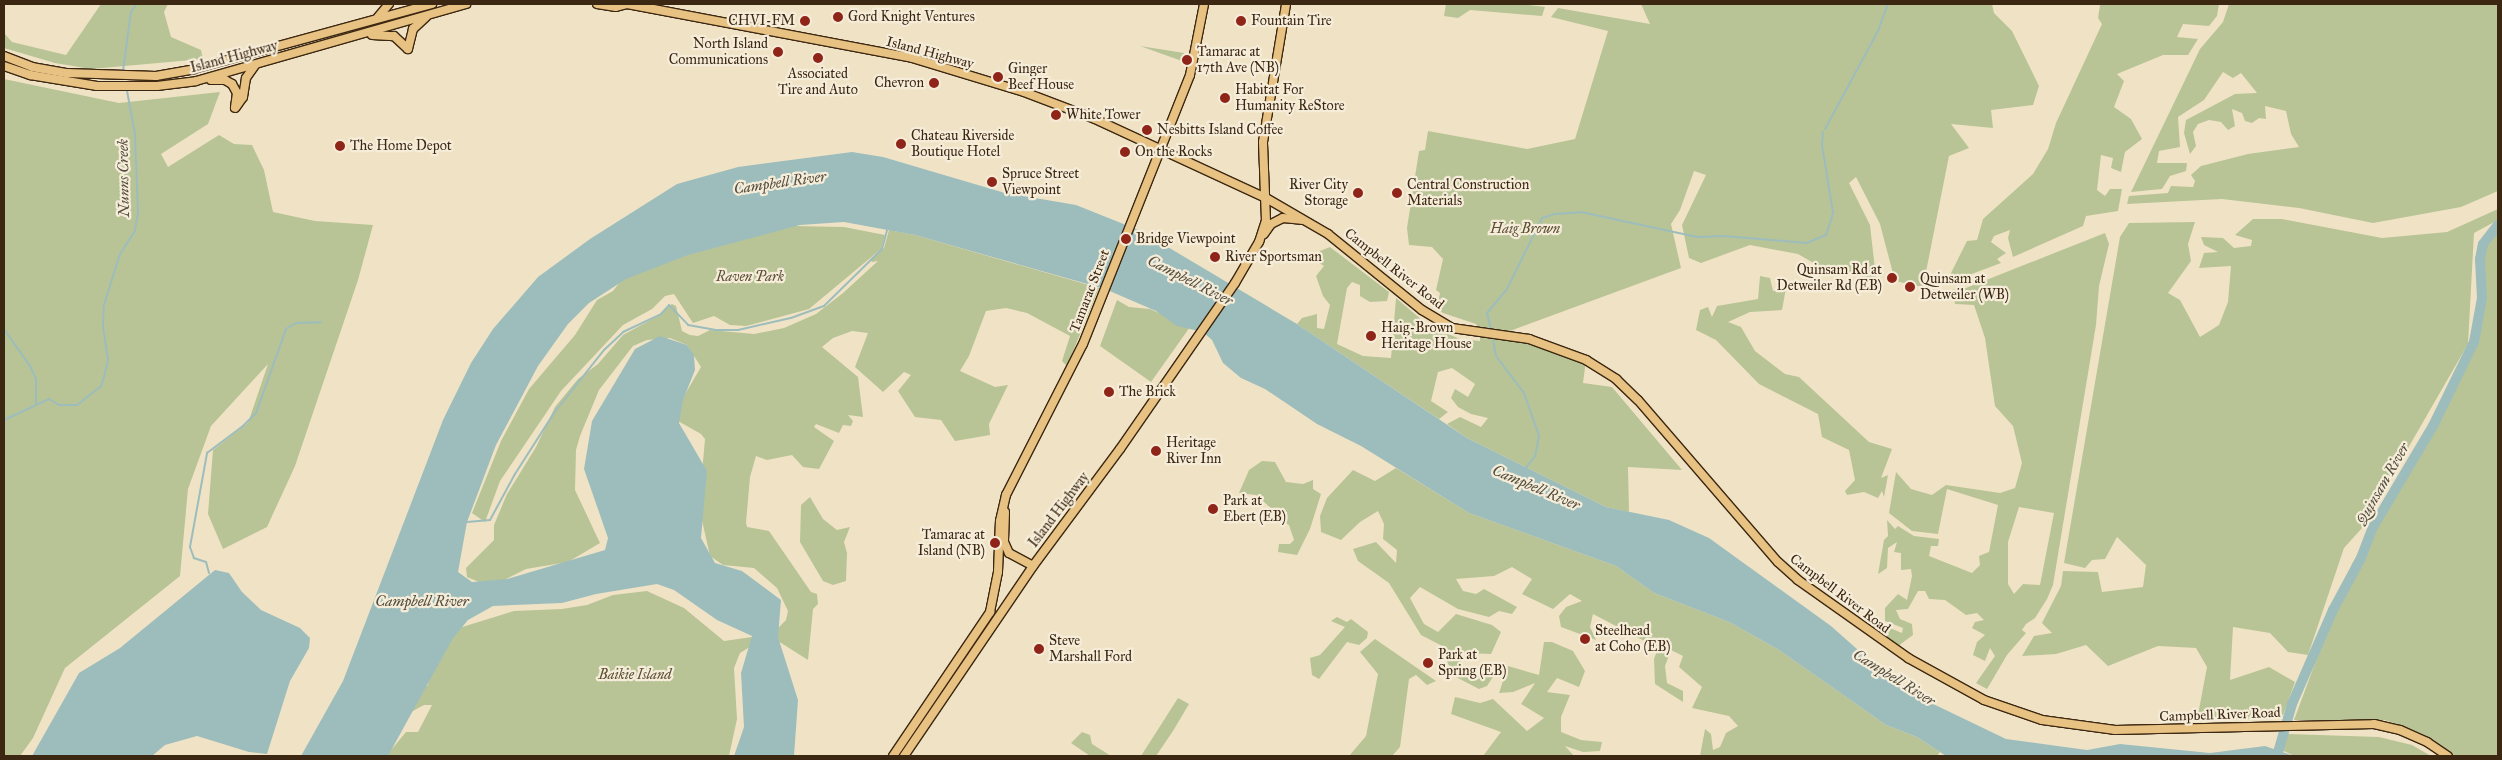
<!DOCTYPE html>
<style>
body{margin:0}
#map{position:relative;width:2502px;height:760px;overflow:hidden;background:#f0e3c5;font-family:"IM FELL Great Primer",serif}
div>[style]{position:absolute}
[style*='--x']{left:calc(var(--x)*1px);top:calc(var(--y)*1px);width:calc(var(--w)*1px);rotate:calc(var(--a)*1deg)}
.green>*{inset:0;background:#b8c496}
.water>*{inset:0;background:#9dbdbd}
.stream>*{height:2px;margin:-1px;padding:0 1px;transform-origin:1px;border-radius:1px;background:#9dbdbd}
.river>*{height:10px;margin:-5px;padding:0 5px;transform-origin:5px;border-radius:5px;background:#9dbdbd}
.roads{filter:drop-shadow(1px 0 #3c2712) drop-shadow(-1px 0 #3c2712) drop-shadow(0 1px #3c2712) drop-shadow(0 -1px #3c2712)}
.major>*{height:8px;margin:-4px;padding:0 4px;transform-origin:4px;border-radius:4px;background:#e8c282}
.dots>*{width:14px;height:14px;translate:-50% -50%;box-sizing:border-box;border:2px solid #f5edd9;border-radius:50%}
span{translate:-50% -50%;white-space:nowrap;text-align:center;line-height:1.15;-webkit-text-stroke:4.5px #f5edd9;paint-order:stroke}
.poi-label{font-size:14px;color:#3c2712}
.left{translate:0 -50%;text-align:left}
.right{translate:-100% -50%;text-align:right}
.street-label{font-size:14px;color:#3c2712}
.park-label{font-size:14px;color:#5b4e33;font-style:italic}
.water-label{font-size:15px;color:#544c3d;font-style:italic}
.frame{position:absolute;inset:0;border:5px solid #3c2712;pointer-events:none}
</style>
<div id="map">
<div class="green">
<div style="clip-path:polygon(101px 4px,168px 4px,164px 12px,171px 37px,201px 50px,203px 59px,91px 69px,55px 63px,4px 48px,4px 33px,12px 42px,66px 55px)"></div>
<div style="clip-path:polygon(1446px 4px,1520px 4px,1545px 7px,1542px 16px,1470px 10px,1458px 18px,1444px 16px)"></div>
<div style="clip-path:polygon(1641px 4px,1992px 4px,1994px 13px,2012px 31px,2039px 86px,2033px 105px,1991px 110px,1993px 128px,1951px 124px,1969px 148px,1949px 156px,1923px 287px,1895px 281px,1880px 224px,1856px 177px,1849px 183px,1870px 225px,1876px 278px,1829px 272px,1798px 254px,1750px 245px,1701px 263px,1689px 258px,1682px 225px,1706px 175px,1694px 171px,1680px 210px,1671px 224px,1681px 268px,1510px 331px,1479px 328px,1476px 324px,1443px 313px,1437px 308px,1440px 293px,1436px 290px,1443px 259px,1432px 247px,1409px 245px,1407px 228px,1419px 151px,1425px 150px,1428px 131px,1527px 149px,1575px 139px,1608px 31px,1551px 17px,1558px 8px,1650px 24px)"></div>
<div style="clip-path:polygon(2115px 4px,2219px 4px,2217px 16px,2209px 26px,2183px 24px,2177px 37px,2198px 39px,2188px 55px,2163px 55px,2117px 74px,2124px 81px,2114px 107px,2131px 119px,2142px 139px,2125px 152px,2121px 172px,2111px 168px,2113px 158px,2101px 155px,2097px 190px,2105px 196px,2110px 189px,2122px 189px,2118px 211px,2086px 216px,2083px 226px,2013px 257px,2008px 238px,2010px 230px,1994px 236px,1991px 242px,2006px 253px,1997px 259px,2001px 263px,1969px 275px,1948px 279px,1967px 241px,1977px 240px,1983px 219px,2033px 174px,2048px 149px,2056px 123px,2102px 24px,2098px 18px,2100px 5px)"></div>
<div style="clip-path:polygon(2229px 4px,2498px 4px,2498px 191px,2461px 207px,2373px 223px,2299px 208px,2222px 199px,2127px 204px,2129px 196px,2168px 193px,2171px 186px,2193px 187px,2195px 181px,2191px 175px,2201px 166px,2248px 154px,2299px 147px,2291px 134px,2286px 111px,2265px 106px,2266px 119px,2259px 118px,2252px 123px,2245px 121px,2242px 113px,2232px 109px,2235px 126px,2228px 130px,2221px 122px,2209px 120px,2198px 124px,2193px 132px,2196px 146px,2190px 154px,2184px 133px,2186px 120px,2235px 94px,2257px 93px,2241px 73px,2233px 78px,2223px 72px,2204px 100px,2178px 117px,2180px 147px,2159px 151px,2157px 163px,2187px 163px,2186px 171px,2170px 176px,2162px 189px,2131px 192px,2200px 49px,2223px 22px)"></div>
<div style="clip-path:polygon(1140px 46px,1184px 53px,1182px 61px)"></div>
<div style="clip-path:polygon(4px 79px,119px 103px,220px 92px,208px 124px,161px 154px,168px 167px,219px 135px,234px 144px,252px 145px,264px 170px,273px 212px,315px 221px,373px 225px,358px 280px,295px 466px,267px 527px,223px 549px,208px 514px,213px 450px,248px 423px,268px 364px,211px 426px,188px 489px,180px 576px,65px 668px,33px 738px,20px 756px,4px 756px)"></div>
<div style="clip-path:polygon(2498px 209px,2498px 220px,2474px 233px,2468px 344px,2362px 528px,2344px 548px,2308px 655px,2288px 652px,2270px 633px,2233px 627px,2230px 680px,2269px 667px,2295px 682px,2282px 718px,2197px 720px,2207px 667px,2196px 648px,2158px 646px,2108px 666px,2086px 645px,2056px 654px,2022px 656px,2034px 636px,2052px 633px,2042px 623px,2061px 586px,2063px 571px,2098px 572px,2102px 592px,2143px 587px,2146px 565px,2117px 537px,2105px 559px,2092px 560px,2085px 568px,2064px 563px,2120px 237px,2129px 223px,2195px 222px,2188px 244px,2191px 261px,2168px 293px,2180px 300px,2200px 337px,2219px 325px,2228px 302px,2231px 266px,2199px 268px,2204px 253px,2218px 252px,2204px 245px,2201px 237px,2223px 238px,2234px 248px,2251px 246px,2252px 240px,2235px 235px,2253px 219px,2282px 219px,2382px 238px,2447px 232px)"></div>
<div style="clip-path:polygon(2498px 225px,2498px 756px,2453px 756px,2422px 734px,2385px 720px,2294px 720px,2352px 564px,2433px 426px,2474px 342px,2482px 298px,2480px 259px,2483px 244px)"></div>
<div style="clip-path:polygon(794px 226px,844px 227px,885px 235px,881px 249px,809px 309px,746px 326px,730px 325px,714px 316px,693px 323px,674px 294px,665px 296px,652px 309px,623px 325px,561px 391px,500px 481px,485px 522px,472px 513px,501px 441px,529px 389px,575px 335px,597px 300px,613px 291px,623px 278px,667px 260px)"></div>
<div style="clip-path:polygon(889px 230px,915px 235px,1099px 288px,1067px 366px,1062px 361px,1070px 336px,1027px 313px,1006px 308px,986px 311px,969px 356px,960px 371px,995px 387px,1008px 385px,989px 424px,990px 435px,955px 441px,941px 420px,915px 417px,898px 391px,911px 375px,904px 372px,883px 392px,855px 367px,868px 333px,852px 331px,833px 338px,822px 347px,858px 377px,863px 417px,848px 415px,853px 421px,851px 426px,843px 425px,839px 433px,816px 424px,814px 427px,834px 441px,819px 469px,803px 467px,792px 455px,767px 460px,756px 456px,750px 477px,746px 523px,747px 527px,769px 531px,811px 592px,817px 594px,818px 604px,813px 609px,808px 660px,778px 641px,775px 631px,786px 620px,788px 611px,777px 588px,754px 568px,723px 565px,710px 556px,699px 507px,705px 439px,701px 434px,678px 421px,681px 401px,701px 367px,687px 345px,670px 338px,647px 340px,633px 346px,599px 390px,580px 436px,576px 450px,575px 490px,600px 543px,568px 562px,526px 569px,504px 580px,479px 582px,467px 577px,466px 568px,494px 540px,494px 525px,507px 494px,536px 447px,555px 407px,578px 379px,598px 364px,623px 335px,656px 317px,672px 304px,676px 306px,682px 331px,690px 335px,698px 336px,710px 330px,754px 334px,784px 328px,816px 314px,843px 293px,878px 261px,872px 262px,870px 259px,884px 248px)"></div>
<div style="clip-path:polygon(evenodd,2105px 233px,2109px 244px,2099px 286px,2096px 325px,2053px 585px,2047px 599px,2035px 618px,2026px 624px,2022px 630px,2026px 633px,2007px 655px,1987px 689px,1976px 683px,1995px 656px,1990px 648px,1985px 661px,1973px 655px,1977px 642px,1985px 635px,1972px 628px,1975px 622px,1984px 620px,1977px 613px,1966px 615px,1945px 600px,1929px 599px,1925px 591px,1918px 591px,1908px 609px,1896px 610px,1900px 619px,1912px 624px,1913px 635px,1898px 646px,1870px 630px,1873px 621px,1902px 633px,1903px 628px,1885px 621px,1885px 608px,1898px 594px,1907px 600px,1912px 576px,1911px 569px,1901px 570px,1901px 553px,1894px 552px,1897px 542px,1888px 548px,1887px 568px,1878px 574px,1884px 540px,1888px 536px,1887px 520px,1895px 529px,1898px 526px,1914px 536px,1939px 539px,1938px 546px,1931px 546px,1929px 556px,1972px 573px,1980px 565px,1979px 556px,1989px 552px,1998px 505px,1947px 489px,1938px 534px,1912px 531px,1889px 513px,1896px 472px,1911px 489px,1932px 495px,1946px 485px,2000px 493px,2015px 488px,2022px 463px,2013px 426px,1995px 406px,1985px 338px,1974px 305px,1955px 304px,1952px 290px,1966px 288px,2105px 233px,2019px 507px,2054px 513px,2040px 585px,2023px 584px,2014px 594px,2008px 584px,2008px 542px,2019px 507px)"></div>
<div style="clip-path:polygon(1330px 247px,1389px 292px,1387px 301px,1370px 302px,1360px 296px,1360px 285px,1352px 282px,1347px 288px,1337px 344px,1363px 356px,1391px 358px,1396px 298px,1429px 326px,1460px 339px,1480px 341px,1480px 335px,1539px 339px,1557px 345px,1586px 360px,1583px 383px,1612px 387px,1682px 470px,1628px 467px,1629px 512px,1606px 507px,1467px 438px,1447px 424px,1460px 417px,1481px 427px,1488px 418px,1471px 414px,1458px 407px,1451px 398px,1455px 389px,1468px 397px,1475px 384px,1452px 368px,1438px 372px,1431px 401px,1448px 412px,1439px 419px,1297px 324px,1302px 318px,1317px 314px,1317px 328px,1324px 329px,1330px 305px,1323px 296px,1316px 276px,1324px 266px,1315px 260px,1320px 251px)"></div>
<div style="clip-path:polygon(1760px 276px,1770px 278px,1773px 291px,1786px 288px,1782px 310px,1750px 312px,1728px 322px,1741px 327px,1755px 351px,1785px 374px,1799px 377px,1869px 442px,1892px 449px,1881px 478px,1888px 475px,1884px 497px,1882px 491px,1878px 498px,1864px 492px,1847px 495px,1845px 491px,1855px 480px,1849px 450px,1822px 437px,1818px 414px,1759px 384px,1716px 340px,1696px 330px,1700px 310px,1708px 307px,1712px 317px,1717px 306px,1758px 299px)"></div>
<div style="clip-path:polygon(1117px 300px,1129px 307px,1150px 309px,1190px 327px,1151px 382px,1100px 346px)"></div>
<div style="clip-path:polygon(1262px 461px,1275px 462px,1286px 482px,1303px 484px,1313px 480px,1313px 489px,1321px 494px,1310px 529px,1297px 555px,1278px 552px,1279px 544px,1290px 544px,1294px 540px,1289px 525px,1273px 515px,1272px 509px,1256px 495px,1239px 493px,1249px 470px)"></div>
<div style="clip-path:polygon(1396px 468px,1469px 513px,1616px 566px,1654px 593px,1729px 622px,1779px 650px,1886px 725px,1917px 737px,1940px 752px,1937px 756px,1700px 756px,1705px 729px,1711px 734px,1713px 750px,1720px 747px,1726px 733px,1738px 726px,1729px 716px,1692px 708px,1702px 687px,1679px 667px,1683px 656px,1671px 650px,1665px 666px,1667px 683px,1683px 691px,1683px 702px,1655px 684px,1654px 659px,1658px 648px,1593px 614px,1590px 627px,1596px 640px,1561px 627px,1559px 616px,1566px 607px,1582px 601px,1570px 594px,1553px 609px,1522px 594px,1532px 579px,1512px 567px,1494px 576px,1456px 579px,1463px 591px,1476px 594px,1484px 589px,1517px 607px,1512px 614px,1499px 611px,1489px 617px,1458px 609px,1420px 587px,1410px 598px,1424px 624px,1438px 632px,1456px 614px,1492px 625px,1501px 632px,1491px 654px,1463px 653px,1460px 665px,1464px 676px,1474px 679px,1483px 669px,1495px 674px,1487px 686px,1479px 689px,1454px 676px,1445px 657px,1446px 648px,1421px 635px,1389px 583px,1358px 561px,1353px 549px,1376px 542px,1396px 563px,1397px 550px,1383px 539px,1384px 524px,1378px 511px,1360px 522px,1341px 540px,1321px 532px,1320px 516px,1327px 498px,1353px 470px,1375px 481px)"></div>
<div style="clip-path:polygon(810px 497px,823px 519px,837px 530px,850px 527px,844px 542px,847px 553px,846px 581px,833px 585px,823px 581px,800px 542px,801px 505px)"></div>
<div style="clip-path:polygon(647px 591px,684px 608px,724px 641px,752px 637px,753px 645px,740px 653px,734px 668px,737px 719px,729px 756px,386px 756px,406px 732px,418px 732px,432px 705px,424px 705px,411px 712px,417px 691px,428px 685px,429px 673px,459px 628px,514px 611px,562px 609px,587px 605px,613px 595px)"></div>
<div style="clip-path:polygon(1337px 617px,1347px 622px,1351px 619px,1368px 632px,1367px 638px,1359px 645px,1347px 642px,1319px 679px,1312px 675px,1310px 658px,1320px 655px,1345px 627px,1331px 621px)"></div>
<div style="clip-path:polygon(1375px 639px,1436px 681px,1427px 685px,1416px 675px,1409px 679px,1400px 747px,1392px 756px,1349px 756px,1366px 736px,1378px 674px,1360px 652px)"></div>
<div style="clip-path:polygon(1544px 642px,1552px 642px,1573px 651px,1585px 671px,1579px 687px,1557px 678px,1547px 692px,1570px 695px,1561px 717px,1561px 732px,1581px 740px,1602px 742px,1600px 751px,1583px 752px,1565px 746px,1574px 756px,1483px 756px,1501px 732px,1451px 714px,1455px 697px,1480px 703px,1493px 699px,1527px 731px,1544px 718px,1521px 704px,1535px 683px,1513px 692px,1499px 693px,1508px 666px,1539px 675px)"></div>
<div style="clip-path:polygon(1178px 698px,1189px 704px,1173px 731px,1156px 756px,1141px 756px)"></div>
<div style="clip-path:polygon(1082px 732px,1090px 735px,1092px 744px,1111px 756px,1090px 756px,1071px 743px)"></div>
<div style="clip-path:polygon(2288px 734px,2379px 737px,2412px 745px,2431px 756px,2294px 756px,2280px 749px)"></div>
</div>
<div class="water">
<div style="clip-path:polygon(852px 152px,883px 157px,1005px 193px,1076px 205px,1141px 231px,1297px 324px,1467px 438px,1606px 507px,1669px 520px,1709px 538px,1831px 626px,1902px 689px,2006px 739px,2087px 750px,2120px 744px,2210px 753px,2265px 746px,2294px 756px,1946px 756px,1917px 737px,1886px 725px,1779px 650px,1729px 622px,1654px 593px,1616px 566px,1469px 513px,1361px 446px,1317px 424px,1265px 389px,1241px 378px,1223px 363px,1212px 340px,1203px 332px,1177px 326px,1156px 311px,1105px 289px,915px 235px,844px 222px,800px 225px,688px 255px,626px 279px,589px 303px,568px 324px,538px 366px,496px 445px,467px 522px,458px 572px,472px 582px,507px 579px,605px 550px,608px 538px,584px 469px,592px 421px,635px 349px,660px 336px,687px 345px,694px 355px,695px 370px,683px 400px,679px 423px,707px 471px,701px 538px,715px 563px,742px 571px,781px 600px,778px 637px,798px 700px,794px 756px,734px 756px,744px 727px,741px 673px,752px 636px,717px 620px,674px 590px,657px 584px,596px 594px,562px 603px,493px 606px,468px 620px,453px 638px,388px 756px,301px 756px,343px 681px,443px 420px,471px 363px,493px 329px,538px 277px,590px 239px,677px 184px,738px 167px)"></div>
<div style="clip-path:polygon(215px 570px,229px 573px,242px 592px,261px 610px,300px 628px,310px 638px,309px 648px,290px 681px,267px 754px,249px 752px,197px 736px,165px 745px,152px 756px,32px 756px,79px 673px,120px 648px)"></div>
</div>
<div class="stream">
<div style="--x:123;--y:71;--w:60;--a:-82.3"></div>
<div style="--x:131;--y:12;--w:9;--a:-58"></div>
<div style="--x:1825;--y:129;--w:111;--a:-61.6"></div>
<div style="--x:1878;--y:31;--w:29;--a:-70"></div>
<div style="--x:4;--y:329;--w:45;--a:54.9"></div>
<div style="--x:30;--y:366;--w:14;--a:65"></div>
<div style="--x:36;--y:379;--w:26;--a:90"></div>
<div style="--x:1491;--y:330;--w:17;--a:-103"></div>
<div style="--x:1487;--y:313;--w:31;--a:-50"></div>
<div style="--x:1507;--y:289;--w:79;--a:-63.8"></div>
<div style="--x:1542;--y:218;--w:14;--a:-17"></div>
<div style="--x:1555;--y:214;--w:26;--a:-4"></div>
<div style="--x:1581;--y:212;--w:120;--a:12.1"></div>
<div style="--x:1698;--y:237;--w:26;--a:-2"></div>
<div style="--x:1724;--y:236;--w:83;--a:4.8"></div>
<div style="--x:1807;--y:243;--w:21;--a:-23"></div>
<div style="--x:1826;--y:235;--w:23;--a:-72"></div>
<div style="--x:1833;--y:213;--w:69;--a:-99.2"></div>
<div style="--x:1822;--y:145;--w:13;--a:-86"></div>
<div style="--x:1493;--y:340;--w:16;--a:79"></div>
<div style="--x:1496;--y:356;--w:46;--a:52.9"></div>
<div style="--x:1524;--y:393;--w:46;--a:70.8"></div>
<div style="--x:1539;--y:436;--w:20;--a:101"></div>
<div style="--x:1535;--y:456;--w:16;--a:128"></div>
<div style="--x:4;--y:420;--w:50;--a:-25"></div>
<div style="--x:49;--y:399;--w:12;--a:31"></div>
<div style="--x:59;--y:405;--w:18;--a:0"></div>
<div style="--x:77;--y:405;--w:31;--a:-38"></div>
<div style="--x:101;--y:386;--w:9;--a:-72"></div>
<div style="--x:104;--y:377;--w:18;--a:-77"></div>
<div style="--x:108;--y:359;--w:31;--a:-99"></div>
<div style="--x:103;--y:328;--w:23;--a:-88"></div>
<div style="--x:104;--y:305;--w:53;--a:-72.6"></div>
<div style="--x:120;--y:254;--w:27;--a:-57"></div>
<div style="--x:135;--y:231;--w:18;--a:-81"></div>
<div style="--x:138;--y:213;--w:79;--a:-92.2"></div>
<div style="--x:135;--y:134;--w:44;--a:-100.5"></div>
<div style="--x:467;--y:522;--w:23;--a:-5"></div>
<div style="--x:490;--y:520;--w:52;--a:-61.5"></div>
<div style="--x:515;--y:474;--w:72;--a:-57.4"></div>
<div style="--x:554;--y:413;--w:80;--a:-51.6"></div>
<div style="--x:604;--y:350;--w:26;--a:-43"></div>
<div style="--x:623;--y:332;--w:42;--a:-25.3"></div>
<div style="--x:661;--y:314;--w:12;--a:-48"></div>
<div style="--x:669;--y:305;--w:28;--a:46"></div>
<div style="--x:688;--y:325;--w:27;--a:10"></div>
<div style="--x:715;--y:330;--w:23;--a:0"></div>
<div style="--x:738;--y:330;--w:54;--a:-12.8"></div>
<div style="--x:791;--y:318;--w:35;--a:-20"></div>
<div style="--x:824;--y:306;--w:81;--a:-44.5"></div>
<div style="--x:882;--y:249;--w:20;--a:-75"></div>
<div style="--x:209;--y:573;--w:11;--a:-105"></div>
<div style="--x:206;--y:562;--w:13;--a:-162"></div>
<div style="--x:194;--y:558;--w:12;--a:-110"></div>
<div style="--x:190;--y:547;--w:96;--a:-79.7"></div>
<div style="--x:207;--y:453;--w:45;--a:-36.9"></div>
<div style="--x:243;--y:426;--w:18;--a:-45"></div>
<div style="--x:256;--y:413;--w:89;--a:-70.3"></div>
<div style="--x:286;--y:329;--w:12;--a:-31"></div>
<div style="--x:296;--y:323;--w:25;--a:-2"></div>
</div>
<div class="river">
<div style="--x:2277;--y:756;--w:54;--a:-73.9"></div>
<div style="--x:2292;--y:704;--w:103;--a:-66.4"></div>
<div style="--x:2333;--y:610;--w:59;--a:-61.7"></div>
<div style="--x:2361;--y:558;--w:33;--a:-69"></div>
<div style="--x:2373;--y:527;--w:117;--a:-59.3"></div>
<div style="--x:2433;--y:426;--w:93;--a:-64"></div>
<div style="--x:2474;--y:342;--w:45;--a:-79.7"></div>
<div style="--x:2482;--y:298;--w:39;--a:-93"></div>
<div style="--x:2480;--y:259;--w:15;--a:-79"></div>
<div style="--x:2483;--y:244;--w:24;--a:-52"></div>
</div>
<div class="roads">
<div class="major">
<div style="--x:597;--y:4;--w:19;--a:9"></div>
<div style="--x:616;--y:7;--w:11;--a:-15"></div>
<div style="--x:627;--y:4;--w:290;--a:10.7"></div>
<div style="--x:912;--y:58;--w:117;--a:16.9"></div>
<div style="--x:1024;--y:92;--w:76;--a:20.8"></div>
<div style="--x:1095;--y:119;--w:188;--a:24.8"></div>
<div style="--x:1266;--y:198;--w:72;--a:30.1"></div>
<div style="--x:1328;--y:234;--w:121;--a:39"></div>
<div style="--x:1422;--y:310;--w:35;--a:31"></div>
<div style="--x:1452;--y:328;--w:78;--a:8.1"></div>
<div style="--x:1529;--y:339;--w:61;--a:20.2"></div>
<div style="--x:1586;--y:360;--w:36;--a:32"></div>
<div style="--x:1616;--y:379;--w:30;--a:44"></div>
<div style="--x:1638;--y:400;--w:214;--a:49.2"></div>
<div style="--x:1778;--y:562;--w:27;--a:42"></div>
<div style="--x:1798;--y:580;--w:135;--a:35.3"></div>
<div style="--x:1908;--y:658;--w:87;--a:28.9"></div>
<div style="--x:1984;--y:700;--w:61;--a:19"></div>
<div style="--x:2042;--y:720;--w:74;--a:7.8"></div>
<div style="--x:2115;--y:730;--w:259;--a:-1.3"></div>
<div style="--x:2374;--y:724;--w:27;--a:13"></div>
<div style="--x:2400;--y:730;--w:30;--a:24"></div>
<div style="--x:2427;--y:742;--w:25;--a:34"></div>
<div style="--x:378;--y:17;--w:17;--a:-50"></div>
<div style="--x:372;--y:35;--w:22;--a:3"></div>
<div style="--x:394;--y:36;--w:19;--a:43"></div>
<div style="--x:408;--y:49;--w:21;--a:-76"></div>
<div style="--x:413;--y:29;--w:18;--a:-43"></div>
<div style="--x:4;--y:56;--w:30;--a:21"></div>
<div style="--x:32;--y:67;--w:36;--a:10"></div>
<div style="--x:67;--y:73;--w:89;--a:1.9"></div>
<div style="--x:156;--y:76;--w:39;--a:-10"></div>
<div style="--x:194;--y:69;--w:247;--a:-15.3"></div>
<div style="--x:4;--y:66;--w:28;--a:19"></div>
<div style="--x:30;--y:75;--w:68;--a:9.3"></div>
<div style="--x:97;--y:86;--w:60;--a:0"></div>
<div style="--x:157;--y:86;--w:39;--a:-7"></div>
<div style="--x:196;--y:81;--w:281;--a:-15.9"></div>
<div style="--x:211;--y:80;--w:14;--a:0"></div>
<div style="--x:225;--y:80;--w:8;--a:30"></div>
<div style="--x:232;--y:84;--w:10;--a:61"></div>
<div style="--x:237;--y:93;--w:15;--a:98"></div>
<div style="--x:236;--y:107;--w:12;--a:-55"></div>
<div style="--x:243;--y:97;--w:19;--a:-81"></div>
<div style="--x:246;--y:78;--w:16;--a:-55"></div>
<div style="--x:1264;--y:234;--w:12;--a:-55"></div>
<div style="--x:1271;--y:224;--w:13;--a:-27"></div>
<div style="--x:1283;--y:218;--w:18;--a:6"></div>
<div style="--x:1005;--y:512;--w:30;--a:92"></div>
<div style="--x:1004;--y:542;--w:12;--a:66"></div>
<div style="--x:1009;--y:553;--w:27;--a:28"></div>
<div style="--x:893;--y:756;--w:174;--a:-56"></div>
<div style="--x:990;--y:612;--w:41;--a:-78.7"></div>
<div style="--x:998;--y:572;--w:51;--a:-87.8"></div>
<div style="--x:1000;--y:521;--w:27;--a:-77"></div>
<div style="--x:1006;--y:495;--w:169;--a:-63"></div>
<div style="--x:1083;--y:344;--w:289;--a:-68.3"></div>
<div style="--x:1190;--y:75;--w:72;--a:-78.8"></div>
<div style="--x:904;--y:756;--w:230;--a:-55.8"></div>
<div style="--x:1033;--y:566;--w:146;--a:-53.4"></div>
<div style="--x:1120;--y:449;--w:202;--a:-55.3"></div>
<div style="--x:1235;--y:283;--w:48;--a:-59.7"></div>
<div style="--x:1259;--y:242;--w:22;--a:-72"></div>
<div style="--x:1266;--y:221;--w:79;--a:-92.2"></div>
<div style="--x:1263;--y:142;--w:140;--a:-80.5"></div>
</div>
</div>
<div class="dots">
<div style="left:838px;top:17px;background:#8f2418"></div>
<div style="left:805px;top:21px;background:#8f2418"></div>
<div style="left:1241px;top:21px;background:#8f2418"></div>
<div style="left:778px;top:52px;background:#8f2418"></div>
<div style="left:818px;top:58px;background:#8f2418"></div>
<div style="left:1187px;top:60px;background:#8f2418"></div>
<div style="left:998px;top:77px;background:#8f2418"></div>
<div style="left:934px;top:83px;background:#8f2418"></div>
<div style="left:1225px;top:98px;background:#8f2418"></div>
<div style="left:1056px;top:115px;background:#8f2418"></div>
<div style="left:1147px;top:130px;background:#8f2418"></div>
<div style="left:901px;top:144px;background:#8f2418"></div>
<div style="left:340px;top:146px;background:#8f2418"></div>
<div style="left:1125px;top:152px;background:#8f2418"></div>
<div style="left:992px;top:182px;background:#8f2418"></div>
<div style="left:1358px;top:193px;background:#8f2418"></div>
<div style="left:1397px;top:193px;background:#8f2418"></div>
<div style="left:1126px;top:239px;background:#8f2418"></div>
<div style="left:1215px;top:257px;background:#8f2418"></div>
<div style="left:1892px;top:278px;background:#8f2418"></div>
<div style="left:1910px;top:287px;background:#8f2418"></div>
<div style="left:1371px;top:336px;background:#8f2418"></div>
<div style="left:1109px;top:392px;background:#8f2418"></div>
<div style="left:1156px;top:451px;background:#8f2418"></div>
<div style="left:1213px;top:509px;background:#8f2418"></div>
<div style="left:995px;top:543px;background:#8f2418"></div>
<div style="left:1585px;top:639px;background:#8f2418"></div>
<div style="left:1039px;top:649px;background:#8f2418"></div>
<div style="left:1428px;top:663px;background:#8f2418"></div>
</div>
<div class="poi-label">
<span class="left" style="left:848px;top:17px">Gord Knight Ventures</span>
<span class="right" style="left:795px;top:21px">CHVI-FM</span>
<span class="left" style="left:1251px;top:21px">Fountain Tire</span>
<span class="right" style="left:768px;top:52px">North Island<br>Communications</span>
<span class="left" style="left:1197px;top:60px">Tamarac at<br>17th Ave (NB)</span>
<span class="left" style="left:1008px;top:77px">Ginger<br>Beef House</span>
<span style="left:818px;top:82px">Associated<br>Tire and Auto</span>
<span class="right" style="left:924px;top:83px">Chevron</span>
<span class="left" style="left:1235px;top:98px">Habitat For<br>Humanity ReStore</span>
<span class="left" style="left:1066px;top:115px">White Tower</span>
<span class="left" style="left:1157px;top:130px">Nesbitts Island Coffee</span>
<span class="left" style="left:911px;top:144px">Chateau Riverside<br>Boutique Hotel</span>
<span class="left" style="left:350px;top:146px">The Home Depot</span>
<span class="left" style="left:1135px;top:152px">On the Rocks</span>
<span class="left" style="left:1002px;top:182px">Spruce Street<br>Viewpoint</span>
<span class="right" style="left:1348px;top:193px">River City<br>Storage</span>
<span class="left" style="left:1407px;top:193px">Central Construction<br>Materials</span>
<span class="left" style="left:1136px;top:239px">Bridge Viewpoint</span>
<span class="left" style="left:1225px;top:257px">River Sportsman</span>
<span class="right" style="left:1882px;top:278px">Quinsam Rd at<br>Detweiler Rd (EB)</span>
<span class="left" style="left:1920px;top:287px">Quinsam at<br>Detweiler (WB)</span>
<span class="left" style="left:1381px;top:336px">Haig-Brown<br>Heritage House</span>
<span class="left" style="left:1119px;top:392px">The Brick</span>
<span class="left" style="left:1166px;top:451px">Heritage<br>River Inn</span>
<span class="left" style="left:1223px;top:509px">Park at<br>Ebert (EB)</span>
<span class="right" style="left:985px;top:543px">Tamarac at<br>Island (NB)</span>
<span class="left" style="left:1595px;top:639px">Steelhead<br>at Coho (EB)</span>
<span class="left" style="left:1049px;top:649px">Steve<br>Marshall Ford</span>
<span class="left" style="left:1438px;top:663px">Park at<br>Spring (EB)</span>
</div>
<div class="street-label">
<span style="left:930px;top:53px;rotate:15deg">Island Highway</span>
<span style="left:234px;top:57px;rotate:-15deg">Island Highway</span>
<span style="left:1394px;top:269px;rotate:38deg">Campbell River Road</span>
<span style="left:1090px;top:291px;rotate:-69deg">Tamarac Street</span>
<span style="left:1059px;top:510px;rotate:-53deg">Island Highway</span>
<span style="left:1840px;top:594px;rotate:37deg">Campbell River Road</span>
<span style="left:2220px;top:715px;rotate:-2deg">Campbell River Road</span>
</div>
<div class="park-label">
<span style="left:1525px;top:229px">Haig Brown</span>
<span style="left:750px;top:277px">Raven Park</span>
<span style="left:635px;top:675px">Baikie Island</span>
</div>
<div class="water-label">
<span style="left:124px;top:178px;rotate:-91deg">Nunns Creek</span>
<span style="left:780px;top:183px;rotate:-8deg">Campbell River</span>
<span style="left:1190px;top:281px;rotate:27deg">Campbell River</span>
<span style="left:2383px;top:484px;rotate:-60deg">Quinsam River</span>
<span style="left:1536px;top:488px;rotate:23deg">Campbell River</span>
<span style="left:422px;top:602px">Campbell River</span>
<span style="left:1894px;top:678px;rotate:32deg">Campbell River</span>
</div>
<div class="frame"></div>
</div>
